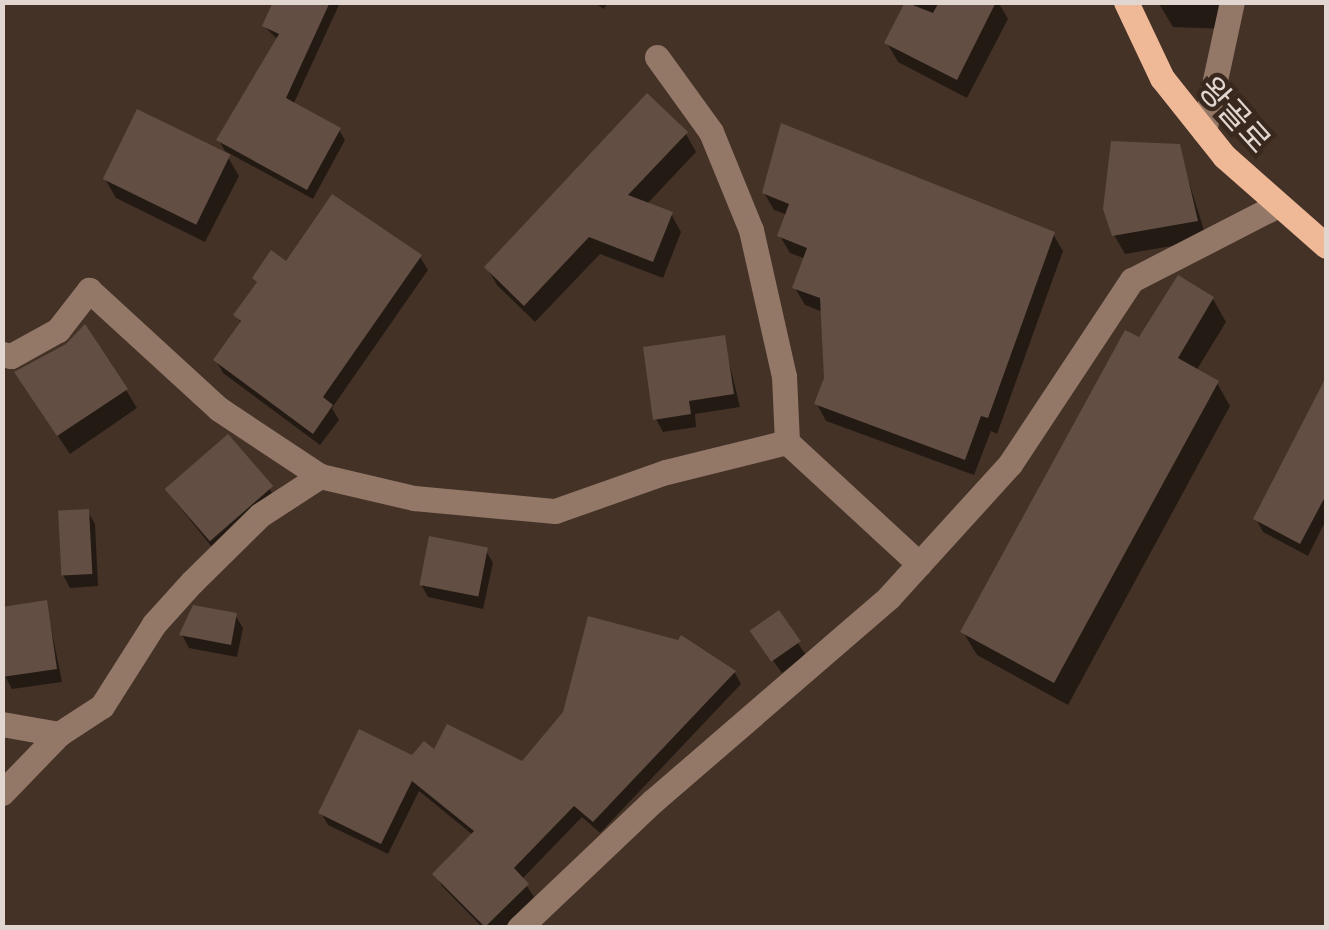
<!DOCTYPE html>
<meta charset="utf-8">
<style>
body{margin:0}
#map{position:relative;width:1329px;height:930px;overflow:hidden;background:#443227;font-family:"Playfair Display","Noto Sans KR",serif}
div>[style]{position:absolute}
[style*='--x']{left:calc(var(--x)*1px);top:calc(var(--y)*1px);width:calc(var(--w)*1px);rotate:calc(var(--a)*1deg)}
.shadow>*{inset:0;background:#0007}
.building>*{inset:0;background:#624e43;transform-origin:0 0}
.minor>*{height:25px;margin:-12.5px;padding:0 12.5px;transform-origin:12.5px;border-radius:12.5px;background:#937868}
.major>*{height:25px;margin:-12.5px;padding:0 12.5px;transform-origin:12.5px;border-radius:12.5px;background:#efb897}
span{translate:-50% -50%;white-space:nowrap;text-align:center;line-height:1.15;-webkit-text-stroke:9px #39281d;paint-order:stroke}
.street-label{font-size:32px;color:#e2d6d0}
.frame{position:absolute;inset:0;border:5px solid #e2d6d0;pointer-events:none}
</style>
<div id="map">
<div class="shadow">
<div style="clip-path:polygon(276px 2px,339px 5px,293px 105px,339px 130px,345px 140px,313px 199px,225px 151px,219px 140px,278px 40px,264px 26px)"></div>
<div style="clip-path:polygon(593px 2px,608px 2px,604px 9px)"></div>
<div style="clip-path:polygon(912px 2px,998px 2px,1008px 19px,967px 98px,898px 62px,887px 43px)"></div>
<div style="clip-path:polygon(1228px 2px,1227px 29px,1173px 27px,1159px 4px)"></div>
<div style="clip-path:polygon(686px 134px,696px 152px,646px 205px,671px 214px,681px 232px,663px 278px,600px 254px,535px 322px,497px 285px,487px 268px)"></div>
<div style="clip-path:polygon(1178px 147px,1207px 240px,1125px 254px,1114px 235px)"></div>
<div style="clip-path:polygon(228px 157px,239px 176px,205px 242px,116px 198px,105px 179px)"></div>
<div style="clip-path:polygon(764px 193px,1053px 234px,1063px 251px,997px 434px,991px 431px,974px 475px,826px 421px,817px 404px,826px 378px,823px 312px,805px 305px,795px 288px,806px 259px,790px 253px,780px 236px,788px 215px,774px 210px)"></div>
<div style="clip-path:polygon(420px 257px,428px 270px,332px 408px,339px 420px,320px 445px,223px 373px,216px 360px,242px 325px,236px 315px,258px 284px,286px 264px)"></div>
<div style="clip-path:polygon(1213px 299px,1226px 322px,1196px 371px,1217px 383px,1230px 406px,1068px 705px,977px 655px,963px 632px,1140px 341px)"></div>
<div style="clip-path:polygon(723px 337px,740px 407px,695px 414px,696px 427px,663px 432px,656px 419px)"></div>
<div style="clip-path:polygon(126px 390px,137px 408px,70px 454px,28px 391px)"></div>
<div style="clip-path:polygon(228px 438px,278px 500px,216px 552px,174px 500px)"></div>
<div style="clip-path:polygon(1288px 457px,1326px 476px,1326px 520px,1308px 556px,1263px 532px,1256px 519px)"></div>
<div style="clip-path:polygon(88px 512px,95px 524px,98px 586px,70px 588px,63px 575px)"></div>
<div style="clip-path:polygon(486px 551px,493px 563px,483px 609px,428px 597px,421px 584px)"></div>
<div style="clip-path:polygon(46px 603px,62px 682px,12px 689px,5px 676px)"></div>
<div style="clip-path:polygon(194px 607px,235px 615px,243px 628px,237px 657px,189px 648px,182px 635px)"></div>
<div style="clip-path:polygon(778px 614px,806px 655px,782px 673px,761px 644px)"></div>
<div style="clip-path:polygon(682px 638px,735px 673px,741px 684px,600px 833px,582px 817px,522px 879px,534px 897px,504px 928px,483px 928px,442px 886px,435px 874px,473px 835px,419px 791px,388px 854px,328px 825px,321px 813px,413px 758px,435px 753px,523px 764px)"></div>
</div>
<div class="building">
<div style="clip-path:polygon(273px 2px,330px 2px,286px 98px,341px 128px,307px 190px,216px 140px,279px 34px,262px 26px)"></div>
<div style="clip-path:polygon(905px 2px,933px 13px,939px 2px,996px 2px,957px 80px,884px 43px)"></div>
<div style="clip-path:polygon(647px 93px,688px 132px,628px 195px,673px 212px,653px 262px,589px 237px,524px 306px,484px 267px)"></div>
<div style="left:137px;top:109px;width:104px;height:78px;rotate:26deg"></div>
<div style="clip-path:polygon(781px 123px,1055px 232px,988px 418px,981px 416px,965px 460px,814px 404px,824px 378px,820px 298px,792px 288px,807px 248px,777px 236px,789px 204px,762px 193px)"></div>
<div style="clip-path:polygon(1111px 141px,1180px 144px,1198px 221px,1112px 236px,1103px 209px)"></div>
<div style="clip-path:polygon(332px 194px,422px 255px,323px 397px,333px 405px,313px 434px,213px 360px,241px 321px,233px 315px,257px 282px,252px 278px,271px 250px,286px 261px)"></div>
<div style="clip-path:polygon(1178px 275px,1214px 297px,1178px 358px,1219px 381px,1054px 683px,960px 632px,1125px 330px,1139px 337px)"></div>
<div style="clip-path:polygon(85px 324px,128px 389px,57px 436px,14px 372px,66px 344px)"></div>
<div style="clip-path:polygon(725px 335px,734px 394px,689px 401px,691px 414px,653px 420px,643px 347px)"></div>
<div style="clip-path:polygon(1326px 377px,1326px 495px,1300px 544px,1253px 519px)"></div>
<div style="left:228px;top:434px;width:69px;height:84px;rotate:49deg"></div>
<div style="left:89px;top:509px;width:65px;height:31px;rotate:87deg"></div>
<div style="left:429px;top:536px;width:60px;height:50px;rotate:11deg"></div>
<div style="clip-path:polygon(47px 600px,57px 669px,2px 677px,2px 607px)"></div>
<div style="clip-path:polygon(193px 605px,237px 613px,231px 645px,179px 635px)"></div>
<div style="left:779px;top:610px;width:38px;height:36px;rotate:55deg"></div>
<div style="clip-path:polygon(588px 616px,678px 640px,681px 635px,736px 671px,593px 822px,574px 806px,514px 868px,529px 884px,485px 927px,432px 874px,474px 831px,412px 781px,381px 844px,318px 813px,359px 729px,412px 755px,424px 741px,434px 749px,447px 724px,522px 761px,563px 712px)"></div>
</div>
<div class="minor">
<div style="--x:657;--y:57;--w:92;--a:54.2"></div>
<div style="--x:711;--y:132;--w:106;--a:67.8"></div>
<div style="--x:751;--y:230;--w:150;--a:77.3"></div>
<div style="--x:784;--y:376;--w:66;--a:87.4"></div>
<div style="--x:787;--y:442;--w:180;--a:42.7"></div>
<div style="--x:1204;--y:131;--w:132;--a:-77.8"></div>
<div style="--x:2;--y:354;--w:9;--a:13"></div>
<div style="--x:11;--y:356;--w:54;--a:-29"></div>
<div style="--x:58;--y:330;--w:51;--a:-52.2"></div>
<div style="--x:89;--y:290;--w:176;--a:42.5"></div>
<div style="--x:219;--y:409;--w:121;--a:33.6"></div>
<div style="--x:320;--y:476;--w:97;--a:13.2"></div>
<div style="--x:414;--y:498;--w:142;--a:5.3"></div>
<div style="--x:555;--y:511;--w:118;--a:-19.4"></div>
<div style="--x:666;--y:472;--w:125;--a:-13.9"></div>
<div style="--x:2;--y:724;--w:58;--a:10"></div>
<div style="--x:59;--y:734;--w:51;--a:-33.1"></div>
<div style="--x:102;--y:706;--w:97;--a:-57.6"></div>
<div style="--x:154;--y:624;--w:57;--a:-47.9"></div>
<div style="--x:192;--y:582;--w:95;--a:-44.6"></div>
<div style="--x:260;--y:515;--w:72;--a:-33"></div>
<div style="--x:2;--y:793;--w:82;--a:-46"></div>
<div style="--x:519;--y:928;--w:185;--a:-43.5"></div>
<div style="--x:653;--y:801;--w:312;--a:-40.8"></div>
<div style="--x:889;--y:597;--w:180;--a:-47.7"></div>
<div style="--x:1010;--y:464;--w:221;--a:-56.5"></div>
<div style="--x:1132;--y:280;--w:164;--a:-27.2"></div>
</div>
<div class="major">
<div style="--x:1126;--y:2;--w:84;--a:64.7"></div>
<div style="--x:1162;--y:78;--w:100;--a:51.5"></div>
<div style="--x:1224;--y:156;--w:136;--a:41.4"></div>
</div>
<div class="street-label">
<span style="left:1236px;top:114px;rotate:48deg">왕골로</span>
</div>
<div class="frame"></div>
</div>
